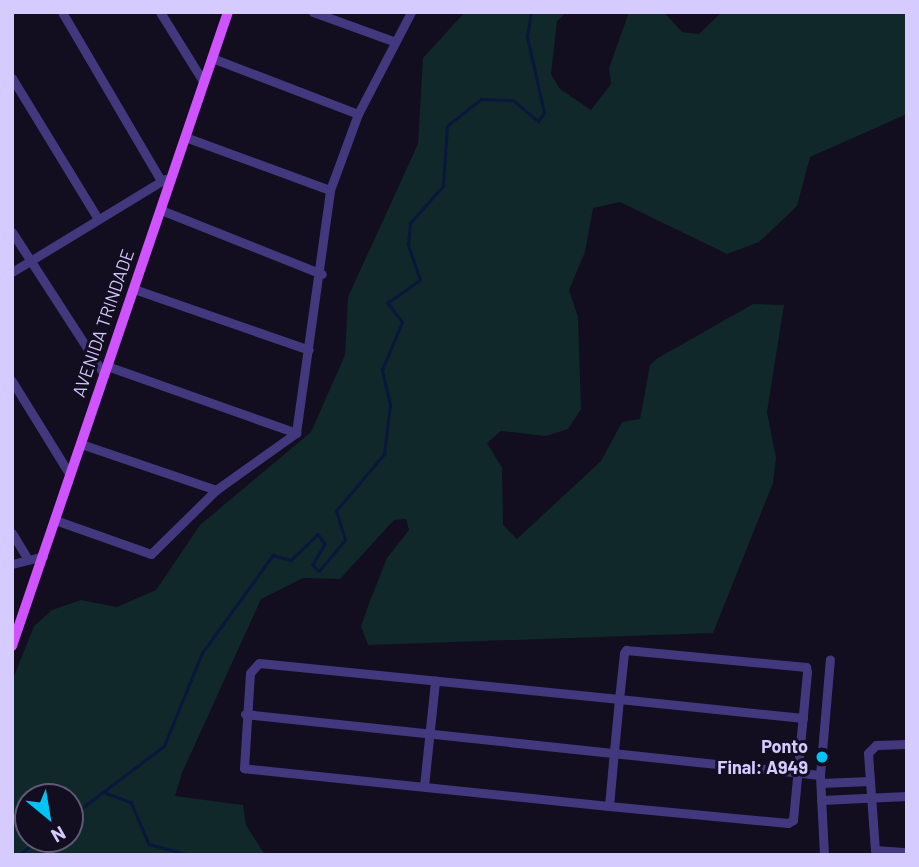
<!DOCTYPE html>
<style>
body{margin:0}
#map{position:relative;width:919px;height:867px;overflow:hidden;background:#120d1f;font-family:Barlow,sans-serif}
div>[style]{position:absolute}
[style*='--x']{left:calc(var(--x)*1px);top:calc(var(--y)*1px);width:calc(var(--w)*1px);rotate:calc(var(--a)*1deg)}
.green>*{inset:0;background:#102829}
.stream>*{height:2.5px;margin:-1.25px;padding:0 1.25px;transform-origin:1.25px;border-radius:1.25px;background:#09173c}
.minor>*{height:9px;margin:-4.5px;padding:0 4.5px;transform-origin:4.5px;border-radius:4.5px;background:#42387e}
.major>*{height:10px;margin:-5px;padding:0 5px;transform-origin:5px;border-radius:5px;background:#cf53fe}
.dots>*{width:19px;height:19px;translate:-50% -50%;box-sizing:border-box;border:4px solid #120d1f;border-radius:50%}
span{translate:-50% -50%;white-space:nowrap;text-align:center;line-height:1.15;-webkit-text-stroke:6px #120d1f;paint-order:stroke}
.street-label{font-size:18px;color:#d6cbff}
.poi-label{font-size:18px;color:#d6cbff;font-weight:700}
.right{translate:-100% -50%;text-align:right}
.frame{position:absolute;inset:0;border:14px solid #d6cbff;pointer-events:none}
.north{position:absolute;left:14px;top:783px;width:70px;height:70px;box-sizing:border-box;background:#120d1f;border:2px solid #605979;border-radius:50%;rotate:150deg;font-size:19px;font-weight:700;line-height:28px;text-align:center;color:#d6cbff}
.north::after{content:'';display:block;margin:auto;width:24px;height:32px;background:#02c4f4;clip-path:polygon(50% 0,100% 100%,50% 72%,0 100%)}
</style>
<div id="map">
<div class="green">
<div style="clip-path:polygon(evenodd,465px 12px,567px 12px,557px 21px,551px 74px,560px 89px,591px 110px,611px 84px,609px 68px,629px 12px,664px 12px,682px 32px,699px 34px,722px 12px,907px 12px,907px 114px,810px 157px,797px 206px,759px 242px,727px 254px,620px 202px,593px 208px,585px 252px,569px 290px,578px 317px,581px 409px,568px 429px,546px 436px,501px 431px,487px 443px,502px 468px,503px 525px,517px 539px,601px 461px,622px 422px,640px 419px,650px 365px,658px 358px,753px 304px,784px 305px,767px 412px,776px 458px,773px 483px,713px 633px,368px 645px,361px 626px,370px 601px,387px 558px,409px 530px,406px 519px,394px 520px,340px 579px,303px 578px,261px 599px,182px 773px,175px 796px,243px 805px,246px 825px,265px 855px,12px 855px,12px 681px,34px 626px,52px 610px,81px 600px,117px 607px,156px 590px,200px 525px,311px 432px,345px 355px,348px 297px,418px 144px,423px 58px,465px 12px,28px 797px,70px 797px,70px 839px,28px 839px,28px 797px)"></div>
</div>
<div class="stream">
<div style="--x:106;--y:793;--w:27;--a:20"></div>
<div style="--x:131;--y:802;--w:46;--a:66.8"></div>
<div style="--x:149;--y:844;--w:42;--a:15"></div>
<div style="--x:70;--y:817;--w:118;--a:-37.1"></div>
<div style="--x:164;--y:746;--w:100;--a:-67.8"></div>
<div style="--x:202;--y:653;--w:121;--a:-54.1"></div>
<div style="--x:273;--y:555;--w:19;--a:16"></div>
<div style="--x:291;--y:560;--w:37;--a:-44"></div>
<div style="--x:318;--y:534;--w:12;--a:55"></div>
<div style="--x:325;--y:544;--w:24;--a:120"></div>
<div style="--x:313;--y:565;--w:8;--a:45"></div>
<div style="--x:319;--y:571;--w:40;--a:-50"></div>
<div style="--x:345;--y:540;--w:30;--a:-107"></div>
<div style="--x:336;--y:511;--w:75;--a:-49.9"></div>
<div style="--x:384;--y:454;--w:49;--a:-83"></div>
<div style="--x:390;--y:405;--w:36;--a:-103"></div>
<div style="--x:382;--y:370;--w:52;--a:-67.4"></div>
<div style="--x:402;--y:322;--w:24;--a:-128"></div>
<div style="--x:387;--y:303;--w:40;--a:-34.9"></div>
<div style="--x:420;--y:280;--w:37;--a:-109"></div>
<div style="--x:408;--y:245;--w:22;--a:-85"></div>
<div style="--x:410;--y:223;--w:50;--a:-48.3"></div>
<div style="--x:443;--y:186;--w:60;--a:-86.2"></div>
<div style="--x:447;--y:126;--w:43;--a:-38.5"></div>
<div style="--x:481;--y:99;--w:32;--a:2"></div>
<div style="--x:513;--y:100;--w:33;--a:40"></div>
<div style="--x:538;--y:121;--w:10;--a:-53"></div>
<div style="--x:544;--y:113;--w:78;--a:-102.6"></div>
<div style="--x:527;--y:37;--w:25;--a:-81"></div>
<div style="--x:19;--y:855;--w:25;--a:-40"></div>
</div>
<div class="minor">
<div style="--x:62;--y:12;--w:196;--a:59.6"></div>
<div style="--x:160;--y:12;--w:81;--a:58.1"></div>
<div style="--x:313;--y:12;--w:85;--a:19.9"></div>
<div style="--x:212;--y:58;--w:156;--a:21"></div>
<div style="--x:12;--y:78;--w:165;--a:58.6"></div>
<div style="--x:185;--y:137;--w:154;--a:20.1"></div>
<div style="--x:161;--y:210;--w:173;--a:21.7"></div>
<div style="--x:12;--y:232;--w:169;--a:57.1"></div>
<div style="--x:12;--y:272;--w:179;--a:-31.3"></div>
<div style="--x:134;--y:289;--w:185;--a:19.2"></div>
<div style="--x:107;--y:366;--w:201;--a:19.5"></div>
<div style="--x:12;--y:381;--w:110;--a:58.3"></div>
<div style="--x:81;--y:444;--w:143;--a:18.8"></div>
<div style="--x:55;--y:520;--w:102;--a:19.5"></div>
<div style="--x:151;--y:554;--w:91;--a:-44.6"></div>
<div style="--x:216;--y:490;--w:98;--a:-35.5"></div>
<div style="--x:296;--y:433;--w:245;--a:-82"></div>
<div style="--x:330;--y:190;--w:81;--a:-69.8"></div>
<div style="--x:358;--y:114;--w:115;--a:-62.5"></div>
<div style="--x:12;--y:533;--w:27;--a:59"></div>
<div style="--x:12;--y:564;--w:32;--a:-14"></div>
<div style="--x:245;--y:714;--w:578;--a:6.06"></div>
<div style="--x:907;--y:744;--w:31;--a:178"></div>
<div style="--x:876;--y:745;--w:11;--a:135"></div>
<div style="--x:868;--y:753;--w:97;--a:85.9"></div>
<div style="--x:875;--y:850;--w:32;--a:4"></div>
<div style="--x:821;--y:783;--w:49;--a:-2.3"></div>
<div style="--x:424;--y:786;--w:106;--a:-84"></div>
<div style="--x:821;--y:800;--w:86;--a:-2.7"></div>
<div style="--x:609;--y:806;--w:55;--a:-84.8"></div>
<div style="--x:614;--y:751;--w:52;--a:-84.5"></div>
<div style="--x:619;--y:699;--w:46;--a:-83.8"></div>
<div style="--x:624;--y:653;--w:4;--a:-56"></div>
<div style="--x:626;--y:650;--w:181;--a:5.4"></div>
<div style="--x:806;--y:667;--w:5;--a:79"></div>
<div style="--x:807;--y:672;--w:149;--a:95.4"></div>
<div style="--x:793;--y:820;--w:6;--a:149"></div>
<div style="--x:788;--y:823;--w:180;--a:-174.6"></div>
<div style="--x:609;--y:806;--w:367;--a:-174.1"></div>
<div style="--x:244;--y:768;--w:95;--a:-86.4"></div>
<div style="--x:250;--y:673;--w:13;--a:-48"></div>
<div style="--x:259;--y:663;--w:362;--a:5.7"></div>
<div style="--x:619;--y:699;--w:185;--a:5.9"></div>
<div style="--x:824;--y:855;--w:80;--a:-92.9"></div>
<div style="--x:820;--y:775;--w:116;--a:-85.1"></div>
</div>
<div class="major">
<div style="--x:12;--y:646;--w:670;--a:-71.19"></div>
</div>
<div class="dots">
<div style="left:822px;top:757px;background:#02c4f4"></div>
</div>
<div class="street-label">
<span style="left:103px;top:323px;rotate:-71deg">AVENIDA TRINDADE</span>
</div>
<div class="poi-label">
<span class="right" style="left:808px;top:757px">Ponto<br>Final: A949</span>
</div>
<div class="frame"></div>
<div class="north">N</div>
</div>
